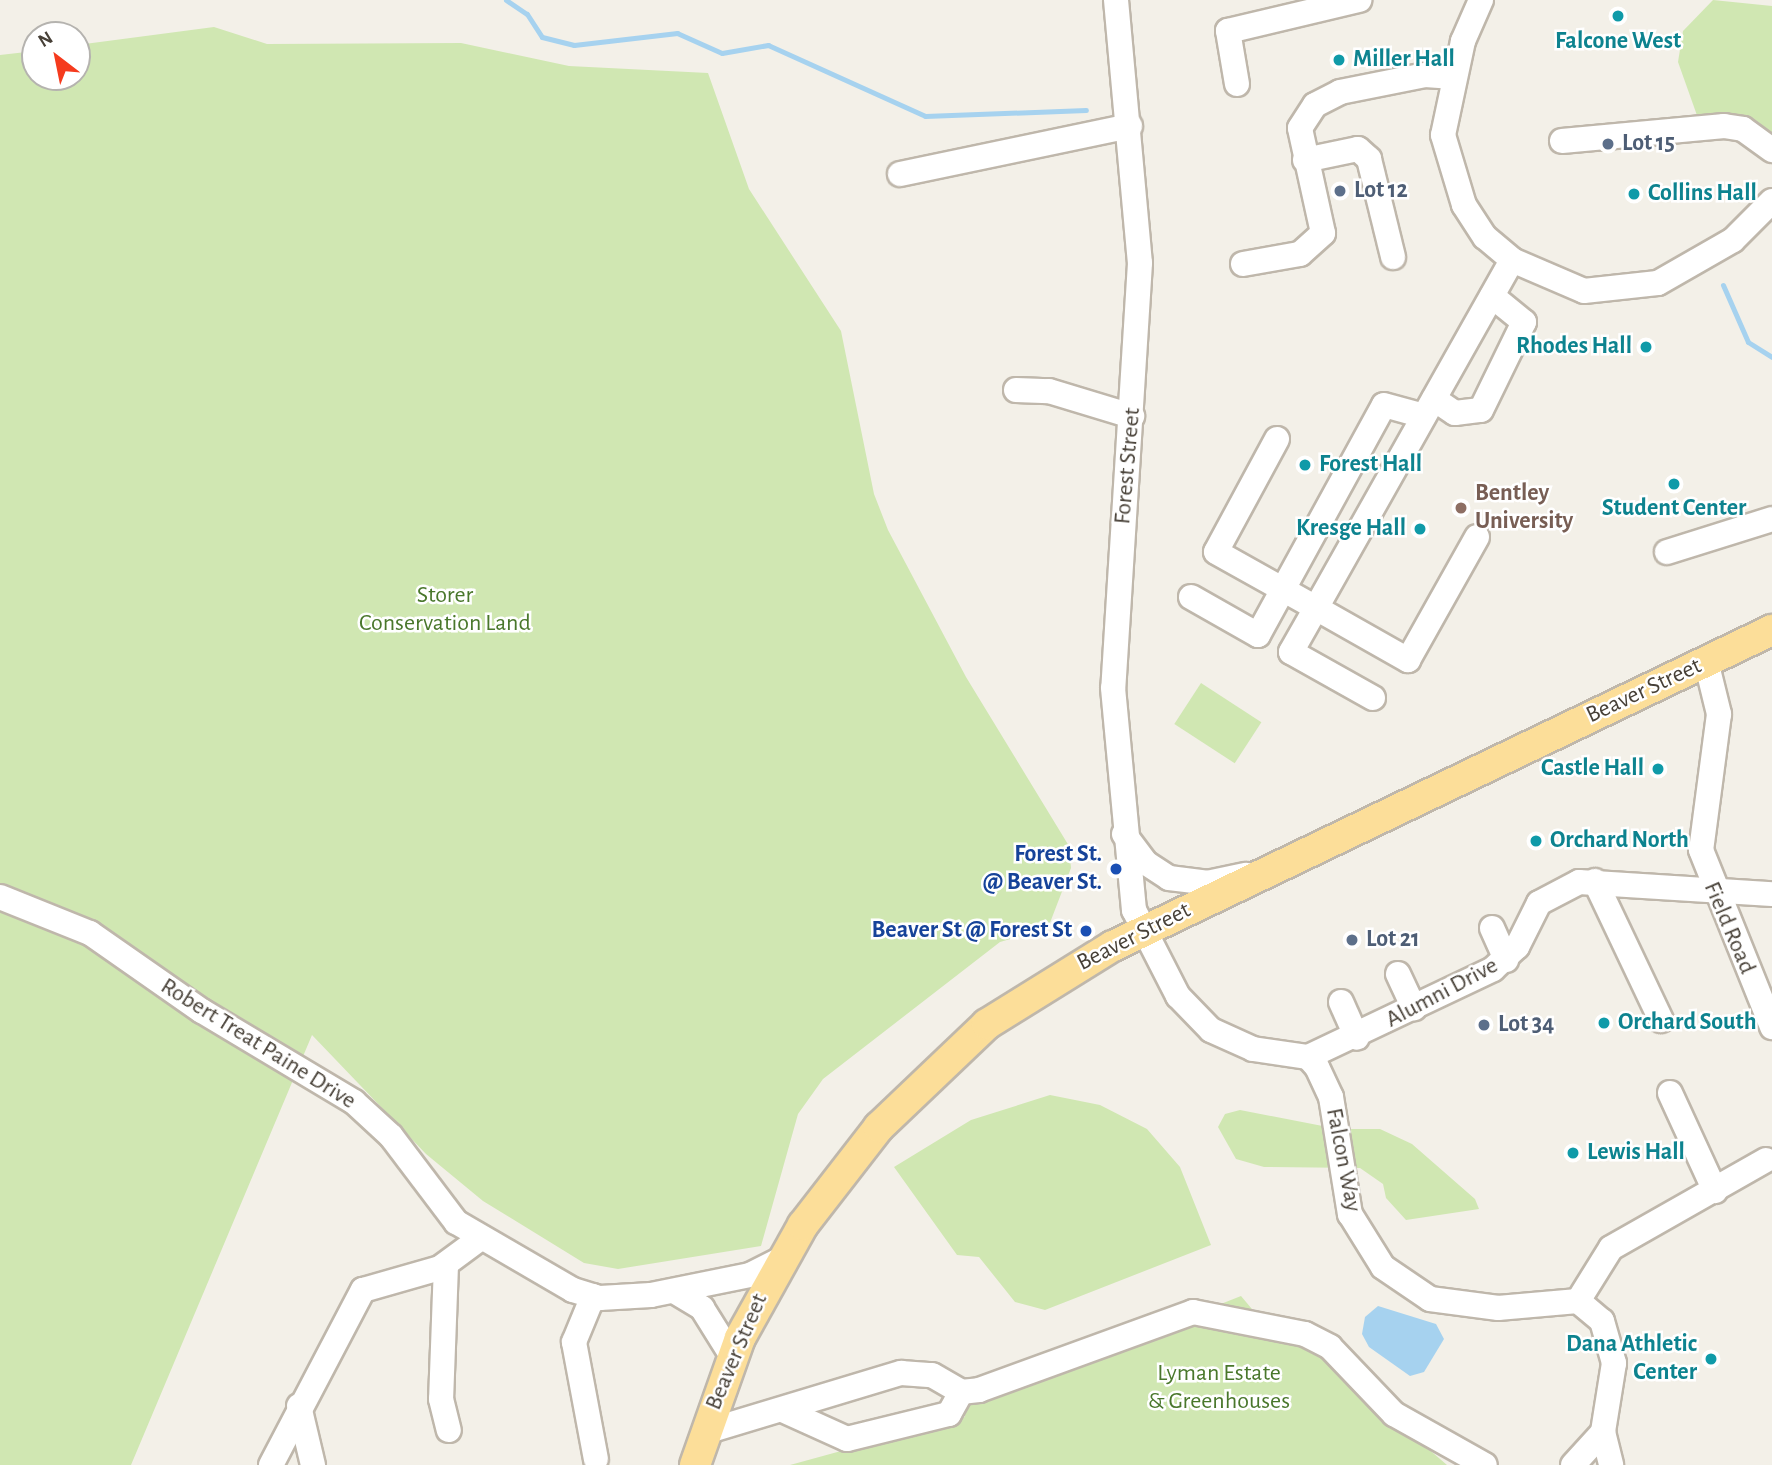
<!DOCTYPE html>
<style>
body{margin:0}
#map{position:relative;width:1772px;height:1465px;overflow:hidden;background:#f3f0e8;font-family:"Alegreya Sans",sans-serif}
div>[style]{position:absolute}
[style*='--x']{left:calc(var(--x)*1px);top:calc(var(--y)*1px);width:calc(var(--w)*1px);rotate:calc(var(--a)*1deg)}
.green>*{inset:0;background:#d0e7b2;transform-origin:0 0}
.water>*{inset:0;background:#a6d2ef}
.stream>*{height:5px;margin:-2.5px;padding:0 2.5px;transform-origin:2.5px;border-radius:2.5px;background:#a6d2ef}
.roads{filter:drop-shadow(2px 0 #bfb7ab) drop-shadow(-2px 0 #bfb7ab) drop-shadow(0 2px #bfb7ab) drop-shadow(0 -2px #bfb7ab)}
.minor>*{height:24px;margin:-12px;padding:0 12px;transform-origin:12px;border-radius:12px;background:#fff}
.major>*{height:30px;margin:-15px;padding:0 15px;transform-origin:15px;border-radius:15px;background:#fcde99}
.dots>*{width:19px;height:19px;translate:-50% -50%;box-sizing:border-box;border:4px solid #fff;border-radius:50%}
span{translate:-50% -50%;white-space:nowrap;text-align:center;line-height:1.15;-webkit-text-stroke:5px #fff;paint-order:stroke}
.culture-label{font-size:24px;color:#0d838f;font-weight:700}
.left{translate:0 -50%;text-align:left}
.right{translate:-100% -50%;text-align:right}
.service-label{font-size:24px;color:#4e5e75;font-weight:700}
.street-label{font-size:24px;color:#474037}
.education-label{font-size:24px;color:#785e54;font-weight:700}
.park-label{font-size:24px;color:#49772b}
.transit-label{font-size:24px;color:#164399;font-weight:700}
.north{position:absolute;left:21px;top:21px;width:70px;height:70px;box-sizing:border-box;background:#fff;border:2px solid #b5b3af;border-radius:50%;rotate:328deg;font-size:19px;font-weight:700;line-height:28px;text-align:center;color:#474037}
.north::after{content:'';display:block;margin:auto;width:24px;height:32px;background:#f53b1e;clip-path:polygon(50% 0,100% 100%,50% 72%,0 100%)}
</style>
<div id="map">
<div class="green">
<div style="clip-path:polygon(1713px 0,1772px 6px,1772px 137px,1699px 121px,1678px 62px,1683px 31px)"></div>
<div style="clip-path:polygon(214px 27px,267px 44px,461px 43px,569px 66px,708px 73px,749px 189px,841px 331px,874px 494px,888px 530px,966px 677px,1069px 846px,1071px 868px,1048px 928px,1000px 942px,823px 1079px,798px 1114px,761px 1246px,618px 1269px,584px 1263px,483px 1201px,426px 1154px,312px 1035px,131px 1465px,0 1465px,0 55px,35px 51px,35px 77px,77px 77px,77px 45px)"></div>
<div style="left:1201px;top:683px;width:72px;height:49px;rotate:33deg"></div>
<div style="clip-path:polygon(1050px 1095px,1100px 1105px,1147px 1129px,1180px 1167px,1211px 1245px,1045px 1310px,1015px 1302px,979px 1257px,957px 1255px,894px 1167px,971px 1120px)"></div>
<div style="clip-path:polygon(1240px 1110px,1338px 1129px,1380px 1129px,1412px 1144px,1475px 1199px,1479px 1209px,1406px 1220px,1386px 1198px,1383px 1184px,1360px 1168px,1264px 1167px,1236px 1159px,1218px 1127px,1225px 1114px)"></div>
<div style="clip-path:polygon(1241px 1296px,1262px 1321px,1326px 1361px,1447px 1465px,790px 1465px,965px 1417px,961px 1407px)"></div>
</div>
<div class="water">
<div style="clip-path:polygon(1378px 1306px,1436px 1324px,1444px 1339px,1424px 1372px,1410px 1376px,1369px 1347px,1362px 1334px,1365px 1317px)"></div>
</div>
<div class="stream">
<div style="--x:506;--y:0;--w:25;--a:34"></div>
<div style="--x:527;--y:14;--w:27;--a:57"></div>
<div style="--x:542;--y:37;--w:33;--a:14"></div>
<div style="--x:574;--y:45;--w:104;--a:-6.6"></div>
<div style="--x:677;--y:33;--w:49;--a:24"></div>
<div style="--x:722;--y:53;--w:47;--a:-9.9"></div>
<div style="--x:768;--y:45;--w:172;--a:24.3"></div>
<div style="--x:925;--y:116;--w:161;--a:-2.1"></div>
<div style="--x:1723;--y:285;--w:62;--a:66.3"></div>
<div style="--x:1748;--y:342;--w:28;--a:32"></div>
</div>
<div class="roads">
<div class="minor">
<div style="--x:1116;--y:0;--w:264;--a:84.8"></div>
<div style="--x:1140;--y:263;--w:426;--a:93.6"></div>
<div style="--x:1113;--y:688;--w:223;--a:84.6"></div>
<div style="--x:1134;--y:910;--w:97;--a:62.9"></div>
<div style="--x:1178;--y:996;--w:47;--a:45.9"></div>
<div style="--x:1211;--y:1030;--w:46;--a:24.3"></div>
<div style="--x:1253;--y:1049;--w:56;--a:8.3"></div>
<div style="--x:1308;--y:1057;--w:13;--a:48"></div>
<div style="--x:1317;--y:1067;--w:33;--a:65"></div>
<div style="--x:1331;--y:1097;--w:119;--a:80.8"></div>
<div style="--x:1350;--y:1214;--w:62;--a:58.1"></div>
<div style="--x:1383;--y:1267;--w:57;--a:34.2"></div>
<div style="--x:1430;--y:1299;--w:69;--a:7.5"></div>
<div style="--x:1498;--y:1308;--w:80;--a:-5"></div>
<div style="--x:1578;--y:1301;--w:31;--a:40"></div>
<div style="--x:1602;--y:1321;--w:44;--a:74.1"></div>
<div style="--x:1614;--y:1363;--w:70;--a:99.1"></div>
<div style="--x:1603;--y:1432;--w:34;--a:76"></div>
<div style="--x:1481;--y:0;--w:45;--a:113.7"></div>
<div style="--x:1463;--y:41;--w:96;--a:102"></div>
<div style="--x:1443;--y:135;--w:73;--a:73.3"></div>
<div style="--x:1464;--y:205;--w:38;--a:57"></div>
<div style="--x:1485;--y:237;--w:35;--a:40"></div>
<div style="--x:1512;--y:260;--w:78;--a:23.3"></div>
<div style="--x:1584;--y:291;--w:74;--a:-6.2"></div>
<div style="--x:1658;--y:283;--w:86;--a:-29.8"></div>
<div style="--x:1733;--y:240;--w:55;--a:-45"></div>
<div style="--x:1237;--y:84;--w:54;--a:-99.6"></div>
<div style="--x:1228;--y:31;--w:135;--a:-13.3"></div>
<div style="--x:1562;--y:141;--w:163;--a:-5.3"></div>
<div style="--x:1724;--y:126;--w:19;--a:9"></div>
<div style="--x:1743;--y:129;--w:36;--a:36"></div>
<div style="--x:1305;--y:160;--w:54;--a:-11.7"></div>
<div style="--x:1358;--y:149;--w:15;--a:42"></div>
<div style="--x:1369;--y:159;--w:101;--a:76.2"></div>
<div style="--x:900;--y:174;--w:235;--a:-11.8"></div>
<div style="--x:1243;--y:264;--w:58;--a:-10"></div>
<div style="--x:1300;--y:254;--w:31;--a:-42"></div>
<div style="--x:1323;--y:233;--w:107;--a:-102.4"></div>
<div style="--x:1300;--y:128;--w:27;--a:-57"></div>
<div style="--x:1315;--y:105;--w:28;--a:-27"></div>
<div style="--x:1340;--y:92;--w:87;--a:-11.3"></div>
<div style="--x:1425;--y:75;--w:29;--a:4"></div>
<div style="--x:1016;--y:390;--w:33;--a:2"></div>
<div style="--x:1049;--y:391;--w:87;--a:16.8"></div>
<div style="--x:1434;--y:399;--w:25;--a:34"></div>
<div style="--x:1455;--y:413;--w:26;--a:-7"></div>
<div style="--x:1481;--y:410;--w:98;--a:-64"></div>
<div style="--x:1524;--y:322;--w:41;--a:-140.9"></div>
<div style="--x:1277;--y:439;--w:128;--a:118.4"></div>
<div style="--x:1216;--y:552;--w:115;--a:29.2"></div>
<div style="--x:1316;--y:608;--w:399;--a:-60.6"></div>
<div style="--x:1667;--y:552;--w:110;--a:-17.4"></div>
<div style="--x:1191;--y:597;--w:77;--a:29.6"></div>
<div style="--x:1258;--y:635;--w:262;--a:-61.3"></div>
<div style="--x:1384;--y:405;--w:41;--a:15.4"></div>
<div style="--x:1706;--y:661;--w:55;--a:76.2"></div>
<div style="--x:1719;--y:714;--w:137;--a:97.5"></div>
<div style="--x:1701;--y:850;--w:191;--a:68.1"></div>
<div style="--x:1373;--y:698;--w:94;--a:-150.7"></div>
<div style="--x:1291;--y:652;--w:51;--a:-60.4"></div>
<div style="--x:1316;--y:608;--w:106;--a:29.5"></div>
<div style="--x:1408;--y:660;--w:141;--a:-60.7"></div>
<div style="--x:1124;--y:834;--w:36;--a:53"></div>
<div style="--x:1146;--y:863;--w:27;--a:33"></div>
<div style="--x:1169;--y:878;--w:38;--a:7"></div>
<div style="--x:1207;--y:883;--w:40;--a:-12"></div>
<div style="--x:1595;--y:881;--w:154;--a:64.6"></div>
<div style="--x:0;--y:897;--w:97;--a:21.8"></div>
<div style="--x:90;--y:933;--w:136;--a:34.9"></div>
<div style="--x:202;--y:1011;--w:177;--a:30.9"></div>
<div style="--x:354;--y:1102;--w:50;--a:42.6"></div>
<div style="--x:391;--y:1136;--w:108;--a:52.9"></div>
<div style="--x:456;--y:1222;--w:135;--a:30.2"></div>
<div style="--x:573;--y:1290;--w:28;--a:17"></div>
<div style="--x:600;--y:1298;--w:51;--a:-3.4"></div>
<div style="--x:651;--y:1295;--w:101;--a:-11.4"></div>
<div style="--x:750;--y:1275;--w:35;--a:-27"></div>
<div style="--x:1492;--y:928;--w:35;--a:66"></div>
<div style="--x:1398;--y:974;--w:38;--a:65"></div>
<div style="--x:1341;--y:1002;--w:39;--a:66"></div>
<div style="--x:1308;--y:1057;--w:205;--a:-25.4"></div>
<div style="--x:1493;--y:969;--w:33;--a:-43"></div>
<div style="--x:1517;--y:947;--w:49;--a:-63.4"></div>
<div style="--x:1539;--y:903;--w:45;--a:-27.7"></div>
<div style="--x:1579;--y:882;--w:193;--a:3.6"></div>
<div style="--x:1670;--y:1093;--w:108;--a:65.3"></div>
<div style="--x:446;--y:1265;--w:134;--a:92.1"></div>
<div style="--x:441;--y:1399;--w:32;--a:76"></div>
<div style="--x:674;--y:1291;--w:33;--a:31"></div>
<div style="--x:702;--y:1308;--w:57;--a:58"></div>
<div style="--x:593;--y:1296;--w:50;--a:112.4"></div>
<div style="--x:574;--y:1342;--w:119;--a:79.4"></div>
<div style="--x:1578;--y:1301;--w:62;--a:-58.1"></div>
<div style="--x:1611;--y:1248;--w:178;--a:-29.6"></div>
<div style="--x:299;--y:1406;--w:61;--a:76.7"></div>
<div style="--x:785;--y:1411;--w:68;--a:24.3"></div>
<div style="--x:847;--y:1439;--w:105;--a:-13.8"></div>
<div style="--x:949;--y:1414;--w:25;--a:-61"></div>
<div style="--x:705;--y:1432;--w:205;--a:-16.8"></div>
<div style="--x:901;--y:1373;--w:31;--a:4"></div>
<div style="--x:932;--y:1375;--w:34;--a:30"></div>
<div style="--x:961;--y:1392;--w:18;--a:-6"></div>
<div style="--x:979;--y:1390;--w:228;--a:-20"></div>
<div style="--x:1193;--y:1312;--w:114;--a:11.1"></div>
<div style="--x:1305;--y:1334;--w:28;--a:27"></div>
<div style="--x:1330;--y:1347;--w:93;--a:46.3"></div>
<div style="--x:1394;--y:1414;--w:104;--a:29.3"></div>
<div style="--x:271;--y:1465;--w:198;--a:-62.3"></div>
<div style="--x:363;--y:1290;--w:80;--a:-15.9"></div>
<div style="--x:440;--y:1268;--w:47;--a:-36.4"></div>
<div style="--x:1573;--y:1465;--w:45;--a:-47.7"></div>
</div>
<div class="major">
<div style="--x:695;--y:1465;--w:135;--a:-70.5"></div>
<div style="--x:740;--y:1338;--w:129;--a:-60.9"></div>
<div style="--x:803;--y:1225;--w:124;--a:-52.2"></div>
<div style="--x:879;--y:1127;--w:149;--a:-43.6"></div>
<div style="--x:987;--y:1024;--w:148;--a:-31.8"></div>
<div style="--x:1113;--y:946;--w:731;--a:-25.62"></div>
</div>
</div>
<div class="dots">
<div style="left:1618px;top:16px;background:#0f9aa8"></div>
<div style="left:1339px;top:60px;background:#0f9aa8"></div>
<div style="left:1608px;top:144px;background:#5c6f8a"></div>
<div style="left:1340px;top:191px;background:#5c6f8a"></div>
<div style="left:1634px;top:194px;background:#0f9aa8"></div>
<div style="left:1646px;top:347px;background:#0f9aa8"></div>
<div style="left:1305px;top:465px;background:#0f9aa8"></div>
<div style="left:1674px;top:484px;background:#0f9aa8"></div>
<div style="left:1461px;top:508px;background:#8d6e63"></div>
<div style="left:1420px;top:529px;background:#0f9aa8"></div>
<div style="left:1658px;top:769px;background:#0f9aa8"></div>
<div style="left:1536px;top:841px;background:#0f9aa8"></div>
<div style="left:1116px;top:869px;background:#1a4fb4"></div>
<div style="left:1086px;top:931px;background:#1a4fb4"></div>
<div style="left:1352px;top:940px;background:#5c6f8a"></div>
<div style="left:1604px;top:1023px;background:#0f9aa8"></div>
<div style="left:1484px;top:1025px;background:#5c6f8a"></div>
<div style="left:1573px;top:1153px;background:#0f9aa8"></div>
<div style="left:1711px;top:1359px;background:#0f9aa8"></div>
</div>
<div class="culture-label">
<span style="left:1618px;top:42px">Falcone West</span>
<span class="left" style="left:1353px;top:60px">Miller Hall</span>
<span class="left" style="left:1648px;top:194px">Collins Hall</span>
<span class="right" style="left:1632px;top:347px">Rhodes Hall</span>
<span class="left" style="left:1319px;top:465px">Forest Hall</span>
<span style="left:1674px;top:509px">Student Center</span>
<span class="right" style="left:1406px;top:529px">Kresge Hall</span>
<span class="right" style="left:1644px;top:769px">Castle Hall</span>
<span class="left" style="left:1550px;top:841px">Orchard North</span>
<span class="left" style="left:1618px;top:1023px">Orchard South</span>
<span class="left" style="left:1587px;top:1153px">Lewis Hall</span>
<span class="right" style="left:1697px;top:1359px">Dana Athletic<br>Center</span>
</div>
<div class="service-label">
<span class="left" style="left:1622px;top:144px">Lot 15</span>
<span class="left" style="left:1354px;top:191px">Lot 12</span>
<span class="left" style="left:1366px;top:940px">Lot 21</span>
<span class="left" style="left:1498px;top:1025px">Lot 34</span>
</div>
<div class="street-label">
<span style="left:1128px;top:466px;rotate:-85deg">Forest Street</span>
<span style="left:1644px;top:691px;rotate:-25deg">Beaver Street</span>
<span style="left:1729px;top:928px;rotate:67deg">Field Road</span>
<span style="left:1134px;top:937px;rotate:-27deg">Beaver Street</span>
<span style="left:1442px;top:993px;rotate:-28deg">Alumni Drive</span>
<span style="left:258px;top:1044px;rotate:32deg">Robert Treat Paine Drive</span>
<span style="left:1343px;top:1160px;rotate:79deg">Falcon Way</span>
<span style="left:737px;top:1352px;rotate:-67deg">Beaver Street</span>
</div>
<div class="education-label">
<span class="left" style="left:1475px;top:508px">Bentley<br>University</span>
</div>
<div class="park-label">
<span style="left:445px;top:610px">Storer<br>Conservation Land</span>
<span style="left:1219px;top:1388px">Lyman Estate<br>&amp; Greenhouses</span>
</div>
<div class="transit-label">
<span class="right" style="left:1102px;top:869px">Forest St.<br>@ Beaver St.</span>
<span class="right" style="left:1072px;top:931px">Beaver St @ Forest St</span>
</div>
<div class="north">N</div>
</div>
